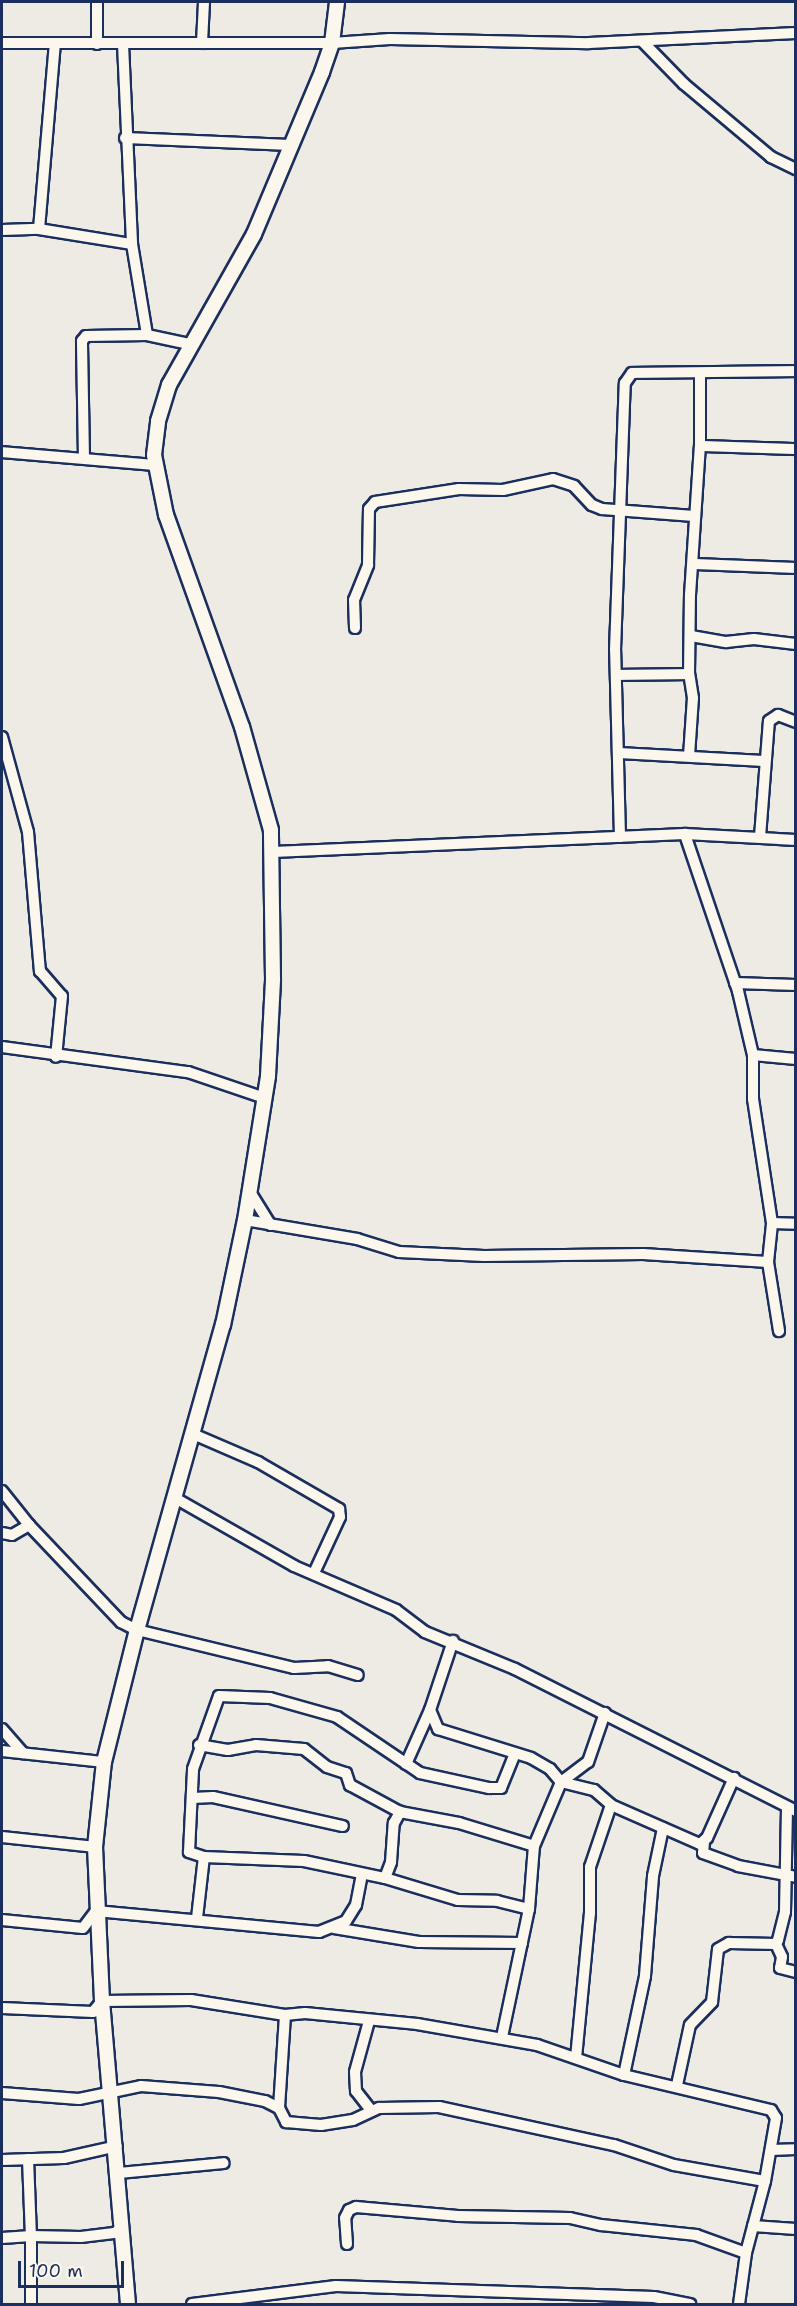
<!DOCTYPE html>
<style>
body{margin:0}
#map{position:relative;width:797px;height:2306px;overflow:hidden;background:#eeebe4;font-family:"Shantell Sans",sans-serif}
div>[style]{position:absolute}
[style*='--x']{left:calc(var(--x)*1px);top:calc(var(--y)*1px);width:calc(var(--w)*1px);rotate:calc(var(--a)*1deg)}
.roads{filter:drop-shadow(2px 0 #1b2f5e) drop-shadow(-2px 0 #1b2f5e) drop-shadow(0 2px #1b2f5e) drop-shadow(0 -2px #1b2f5e)}
.minor>*{height:10px;margin:-5px;padding:0 5px;transform-origin:5px;border-radius:5px;background:#fbf7ec}
.major>*{height:14px;margin:-7px;padding:0 7px;transform-origin:7px;border-radius:7px;background:#fbf7ec}
span{translate:-50% -50%;white-space:nowrap;text-align:center;line-height:1.15;-webkit-text-stroke:4.5px #fbf7ec;paint-order:stroke}
.frame{position:absolute;inset:0;border:3px solid #1b2f5e;pointer-events:none}
.scale{position:absolute;left:18px;top:2261px;width:106px;height:27px;box-sizing:border-box;border:3px solid #1b2f5e;border-top:0;padding-left:8px;font-size:18px;line-height:21px;white-space:nowrap;color:#1b2f5e;-webkit-text-stroke:4px #fbf7ec;paint-order:stroke}
</style>
<div id="map">
<div class="roads">
<div class="minor">
<div style="--x:97;--y:2;--w:42;--a:90"></div>
<div style="--x:643;--y:42;--w:59;--a:45.7"></div>
<div style="--x:684;--y:84;--w:114;--a:40"></div>
<div style="--x:771;--y:157;--w:28;--a:26"></div>
<div style="--x:2;--y:43;--w:330;--a:0"></div>
<div style="--x:332;--y:43;--w:58;--a:-3.9"></div>
<div style="--x:390;--y:39;--w:199;--a:1.2"></div>
<div style="--x:589;--y:43;--w:207;--a:-2.8"></div>
<div style="--x:202;--y:43;--w:41;--a:-87.2"></div>
<div style="--x:123;--y:44;--w:200;--a:87.4"></div>
<div style="--x:132;--y:244;--w:92;--a:80.6"></div>
<div style="--x:125;--y:138;--w:166;--a:2.4"></div>
<div style="--x:39;--y:229;--w:186;--a:-85.1"></div>
<div style="--x:2;--y:230;--w:37;--a:-2"></div>
<div style="--x:39;--y:229;--w:94;--a:9.2"></div>
<div style="--x:700;--y:446;--w:96;--a:1.8"></div>
<div style="--x:2;--y:452;--w:154;--a:4.9"></div>
<div style="--x:84;--y:458;--w:117;--a:-91"></div>
<div style="--x:82;--y:341;--w:6;--a:-51"></div>
<div style="--x:86;--y:336;--w:61;--a:-0.9"></div>
<div style="--x:147;--y:335;--w:43;--a:12.1"></div>
<div style="--x:695;--y:564;--w:101;--a:2.3"></div>
<div style="--x:355;--y:628;--w:28;--a:-92"></div>
<div style="--x:354;--y:600;--w:38;--a:-68"></div>
<div style="--x:368;--y:565;--w:56;--a:-89"></div>
<div style="--x:369;--y:509;--w:9;--a:-49"></div>
<div style="--x:375;--y:502;--w:85;--a:-8.8"></div>
<div style="--x:459;--y:489;--w:44;--a:1.3"></div>
<div style="--x:503;--y:490;--w:51;--a:-12.4"></div>
<div style="--x:553;--y:479;--w:22;--a:18"></div>
<div style="--x:574;--y:486;--w:26;--a:47"></div>
<div style="--x:592;--y:505;--w:11;--a:22"></div>
<div style="--x:602;--y:509;--w:92;--a:4.4"></div>
<div style="--x:691;--y:636;--w:36;--a:10"></div>
<div style="--x:726;--y:642;--w:28;--a:-6"></div>
<div style="--x:754;--y:639;--w:42;--a:6.8"></div>
<div style="--x:618;--y:675;--w:71;--a:-0.8"></div>
<div style="--x:2;--y:737;--w:98;--a:74.7"></div>
<div style="--x:28;--y:832;--w:140;--a:85.1"></div>
<div style="--x:40;--y:971;--w:33;--a:49"></div>
<div style="--x:62;--y:996;--w:61;--a:95.6"></div>
<div style="--x:619;--y:753;--w:145;--a:3.2"></div>
<div style="--x:689;--y:756;--w:58;--a:-86.1"></div>
<div style="--x:693;--y:698;--w:24;--a:-99"></div>
<div style="--x:689;--y:674;--w:79;--a:-89.3"></div>
<div style="--x:690;--y:595;--w:149;--a:-86.2"></div>
<div style="--x:700;--y:446;--w:73;--a:-90"></div>
<div style="--x:620;--y:837;--w:187;--a:-91.5"></div>
<div style="--x:615;--y:650;--w:267;--a:-87.9"></div>
<div style="--x:625;--y:383;--w:12;--a:-55"></div>
<div style="--x:632;--y:373;--w:164;--a:-0.7"></div>
<div style="--x:760;--y:837;--w:116;--a:-85.6"></div>
<div style="--x:769;--y:721;--w:11;--a:-34"></div>
<div style="--x:778;--y:715;--w:19;--a:21"></div>
<div style="--x:273;--y:852;--w:412;--a:-2.5"></div>
<div style="--x:685;--y:834;--w:111;--a:3.1"></div>
<div style="--x:735;--y:983;--w:61;--a:1.9"></div>
<div style="--x:2;--y:1047;--w:188;--a:7.7"></div>
<div style="--x:188;--y:1072;--w:81;--a:18.7"></div>
<div style="--x:753;--y:1055;--w:43;--a:5.3"></div>
<div style="--x:250;--y:1192;--w:39;--a:58"></div>
<div style="--x:245;--y:1220;--w:114;--a:9.6"></div>
<div style="--x:357;--y:1239;--w:44;--a:17.2"></div>
<div style="--x:399;--y:1252;--w:85;--a:2.7"></div>
<div style="--x:484;--y:1256;--w:159;--a:-0.7"></div>
<div style="--x:643;--y:1254;--w:125;--a:3.7"></div>
<div style="--x:768;--y:1262;--w:39;--a:-84"></div>
<div style="--x:772;--y:1223;--w:125;--a:-98.7"></div>
<div style="--x:753;--y:1099;--w:44;--a:-90"></div>
<div style="--x:753;--y:1055;--w:66;--a:-103.2"></div>
<div style="--x:738;--y:991;--w:166;--a:-108.7"></div>
<div style="--x:772;--y:1223;--w:24;--a:2"></div>
<div style="--x:768;--y:1262;--w:70;--a:80.9"></div>
<div style="--x:193;--y:1434;--w:71;--a:23.3"></div>
<div style="--x:258;--y:1462;--w:94;--a:30.1"></div>
<div style="--x:339;--y:1509;--w:8;--a:83"></div>
<div style="--x:340;--y:1517;--w:62;--a:114.9"></div>
<div style="--x:2;--y:1491;--w:43;--a:51.5"></div>
<div style="--x:175;--y:1498;--w:137;--a:29.7"></div>
<div style="--x:294;--y:1566;--w:111;--a:23.3"></div>
<div style="--x:396;--y:1610;--w:36;--a:37"></div>
<div style="--x:425;--y:1632;--w:97;--a:22.3"></div>
<div style="--x:515;--y:1669;--w:315;--a:26.8"></div>
<div style="--x:2;--y:1533;--w:10;--a:11"></div>
<div style="--x:12;--y:1535;--w:20;--a:-30"></div>
<div style="--x:29;--y:1525;--w:134;--a:46.5"></div>
<div style="--x:121;--y:1622;--w:18;--a:27"></div>
<div style="--x:137;--y:1630;--w:162;--a:13.6"></div>
<div style="--x:294;--y:1668;--w:34;--a:-3"></div>
<div style="--x:328;--y:1666;--w:31;--a:17"></div>
<div style="--x:430;--y:1710;--w:21;--a:67"></div>
<div style="--x:438;--y:1729;--w:97;--a:17.3"></div>
<div style="--x:531;--y:1758;--w:22;--a:30"></div>
<div style="--x:550;--y:1769;--w:17;--a:50"></div>
<div style="--x:561;--y:1782;--w:34;--a:14"></div>
<div style="--x:594;--y:1790;--w:23;--a:41"></div>
<div style="--x:611;--y:1805;--w:97;--a:23.7"></div>
<div style="--x:700;--y:1844;--w:9;--a:-41"></div>
<div style="--x:707;--y:1838;--w:66;--a:-65.8"></div>
<div style="--x:2;--y:1729;--w:32;--a:49"></div>
<div style="--x:199;--y:1745;--w:29;--a:10"></div>
<div style="--x:228;--y:1750;--w:28;--a:-10"></div>
<div style="--x:256;--y:1745;--w:48;--a:4.8"></div>
<div style="--x:304;--y:1749;--w:29;--a:38"></div>
<div style="--x:327;--y:1767;--w:20;--a:18"></div>
<div style="--x:346;--y:1773;--w:13;--a:72"></div>
<div style="--x:350;--y:1785;--w:57;--a:28.4"></div>
<div style="--x:400;--y:1812;--w:60;--a:10.6"></div>
<div style="--x:459;--y:1823;--w:78;--a:17"></div>
<div style="--x:2;--y:1751;--w:103;--a:6.2"></div>
<div style="--x:406;--y:1764;--w:59;--a:-66"></div>
<div style="--x:430;--y:1710;--w:73;--a:-71.6"></div>
<div style="--x:193;--y:1798;--w:20;--a:-3"></div>
<div style="--x:213;--y:1797;--w:133;--a:12.6"></div>
<div style="--x:2;--y:1837;--w:94;--a:6.1"></div>
<div style="--x:704;--y:1842;--w:11;--a:95"></div>
<div style="--x:703;--y:1853;--w:37;--a:20"></div>
<div style="--x:738;--y:1866;--w:59;--a:10.7"></div>
<div style="--x:204;--y:1857;--w:100;--a:2.3"></div>
<div style="--x:304;--y:1861;--w:83;--a:11.9"></div>
<div style="--x:385;--y:1878;--w:76;--a:16.8"></div>
<div style="--x:458;--y:1900;--w:39;--a:1"></div>
<div style="--x:497;--y:1901;--w:33;--a:14"></div>
<div style="--x:385;--y:1878;--w:17;--a:-69"></div>
<div style="--x:391;--y:1862;--w:39;--a:-86"></div>
<div style="--x:394;--y:1823;--w:13;--a:-61"></div>
<div style="--x:197;--y:1918;--w:61;--a:-83.5"></div>
<div style="--x:204;--y:1857;--w:16;--a:-162"></div>
<div style="--x:189;--y:1852;--w:83;--a:-87.2"></div>
<div style="--x:193;--y:1769;--w:77;--a:-70.4"></div>
<div style="--x:219;--y:1696;--w:51;--a:2.2"></div>
<div style="--x:270;--y:1698;--w:70;--a:15.8"></div>
<div style="--x:337;--y:1717;--w:100;--a:34"></div>
<div style="--x:420;--y:1773;--w:71;--a:12.3"></div>
<div style="--x:489;--y:1788;--w:12;--a:0"></div>
<div style="--x:501;--y:1788;--w:37;--a:-68"></div>
<div style="--x:2;--y:1920;--w:81;--a:5.6"></div>
<div style="--x:83;--y:1928;--w:21;--a:-53"></div>
<div style="--x:96;--y:1911;--w:224;--a:5.4"></div>
<div style="--x:319;--y:1932;--w:29;--a:-22"></div>
<div style="--x:346;--y:1921;--w:19;--a:-58"></div>
<div style="--x:356;--y:1905;--w:31;--a:-79"></div>
<div style="--x:334;--y:1928;--w:86;--a:9.4"></div>
<div style="--x:419;--y:1942;--w:103;--a:0.6"></div>
<div style="--x:776;--y:1944;--w:14;--a:65"></div>
<div style="--x:782;--y:1957;--w:11;--a:100"></div>
<div style="--x:780;--y:1968;--w:16;--a:14"></div>
<div style="--x:2;--y:2008;--w:91;--a:2.5"></div>
<div style="--x:93;--y:2012;--w:14;--a:-51"></div>
<div style="--x:102;--y:2001;--w:89;--a:-0.6"></div>
<div style="--x:191;--y:2000;--w:95;--a:9.1"></div>
<div style="--x:285;--y:2015;--w:20;--a:-6"></div>
<div style="--x:305;--y:2013;--w:113;--a:5.6"></div>
<div style="--x:417;--y:2024;--w:122;--a:9.9"></div>
<div style="--x:537;--y:2045;--w:92;--a:19"></div>
<div style="--x:624;--y:2075;--w:151;--a:13.4"></div>
<div style="--x:771;--y:2110;--w:9;--a:58"></div>
<div style="--x:776;--y:2118;--w:64;--a:99.9"></div>
<div style="--x:765;--y:2181;--w:74;--a:104.8"></div>
<div style="--x:746;--y:2253;--w:51;--a:97.8"></div>
<div style="--x:369;--y:2021;--w:53;--a:105.4"></div>
<div style="--x:355;--y:2072;--w:19;--a:87"></div>
<div style="--x:356;--y:2091;--w:23;--a:52"></div>
<div style="--x:502;--y:2037;--w:131;--a:-78.1"></div>
<div style="--x:529;--y:1909;--w:63;--a:-85.5"></div>
<div style="--x:534;--y:1846;--w:69;--a:-67.1"></div>
<div style="--x:561;--y:1782;--w:34;--a:-37"></div>
<div style="--x:588;--y:1762;--w:52;--a:-70.9"></div>
<div style="--x:576;--y:2058;--w:146;--a:-84.5"></div>
<div style="--x:590;--y:1913;--w:46;--a:-90"></div>
<div style="--x:590;--y:1867;--w:65;--a:-71.3"></div>
<div style="--x:624;--y:2075;--w:101;--a:-78"></div>
<div style="--x:645;--y:1976;--w:100;--a:-85.4"></div>
<div style="--x:653;--y:1876;--w:49;--a:-78.2"></div>
<div style="--x:677;--y:2085;--w:61;--a:-77.8"></div>
<div style="--x:690;--y:2025;--w:32;--a:-46"></div>
<div style="--x:712;--y:2002;--w:53;--a:-83.5"></div>
<div style="--x:718;--y:1949;--w:13;--a:-29"></div>
<div style="--x:729;--y:1943;--w:47;--a:1.2"></div>
<div style="--x:776;--y:1944;--w:4;--a:-63"></div>
<div style="--x:778;--y:1940;--w:29;--a:-76"></div>
<div style="--x:785;--y:1912;--w:104;--a:-88.9"></div>
<div style="--x:2;--y:2093;--w:77;--a:4.5"></div>
<div style="--x:79;--y:2099;--w:63;--a:-11.8"></div>
<div style="--x:141;--y:2086;--w:78;--a:4.4"></div>
<div style="--x:219;--y:2092;--w:47;--a:11.1"></div>
<div style="--x:265;--y:2101;--w:16;--a:27"></div>
<div style="--x:279;--y:2108;--w:16;--a:63"></div>
<div style="--x:286;--y:2122;--w:35;--a:5"></div>
<div style="--x:321;--y:2125;--w:32;--a:-9"></div>
<div style="--x:353;--y:2120;--w:29;--a:-25"></div>
<div style="--x:379;--y:2108;--w:60;--a:-1"></div>
<div style="--x:439;--y:2107;--w:179;--a:12.3"></div>
<div style="--x:614;--y:2145;--w:63;--a:18.4"></div>
<div style="--x:674;--y:2165;--w:92;--a:10"></div>
<div style="--x:279;--y:2108;--w:93;--a:-86.3"></div>
<div style="--x:771;--y:2150;--w:25;--a:-2"></div>
<div style="--x:28;--y:2159;--w:77;--a:87.8"></div>
<div style="--x:31;--y:2236;--w:50;--a:1.1"></div>
<div style="--x:81;--y:2237;--w:33;--a:-7"></div>
<div style="--x:114;--y:2233;--w:10;--a:-29"></div>
<div style="--x:2;--y:2160;--w:62;--a:-1.8"></div>
<div style="--x:64;--y:2158;--w:54;--a:-12.8"></div>
<div style="--x:119;--y:2173;--w:105;--a:-5.4"></div>
<div style="--x:753;--y:2226;--w:43;--a:4"></div>
<div style="--x:2;--y:2238;--w:29;--a:-4"></div>
<div style="--x:31;--y:2236;--w:68;--a:90"></div>
<div style="--x:347;--y:2244;--w:26;--a:-94"></div>
<div style="--x:345;--y:2218;--w:9;--a:-63"></div>
<div style="--x:349;--y:2210;--w:8;--a:-23"></div>
<div style="--x:356;--y:2207;--w:102;--a:5"></div>
<div style="--x:458;--y:2216;--w:112;--a:1"></div>
<div style="--x:570;--y:2218;--w:32;--a:13"></div>
<div style="--x:601;--y:2225;--w:96;--a:6"></div>
<div style="--x:696;--y:2235;--w:53;--a:19.8"></div>
<div style="--x:192;--y:2304;--w:145;--a:-7.1"></div>
<div style="--x:336;--y:2286;--w:318;--a:2"></div>
<div style="--x:654;--y:2297;--w:37;--a:11"></div>
</div>
<div class="major">
<div style="--x:128;--y:2304;--w:304;--a:-94.9"></div>
<div style="--x:102;--y:2001;--w:154;--a:-92.6"></div>
<div style="--x:95;--y:1847;--w:85;--a:-84"></div>
<div style="--x:104;--y:1762;--w:136;--a:-76"></div>
<div style="--x:137;--y:1630;--w:317;--a:-74.3"></div>
<div style="--x:223;--y:1325;--w:107;--a:-78.2"></div>
<div style="--x:245;--y:1220;--w:146;--a:-80.9"></div>
<div style="--x:268;--y:1076;--w:97;--a:-87"></div>
<div style="--x:273;--y:979;--w:149;--a:-90.8"></div>
<div style="--x:271;--y:830;--w:107;--a:-105.7"></div>
<div style="--x:242;--y:727;--w:225;--a:-109.7"></div>
<div style="--x:166;--y:515;--w:61;--a:-101.3"></div>
<div style="--x:154;--y:455;--w:34;--a:-83"></div>
<div style="--x:158;--y:421;--w:38;--a:-73"></div>
<div style="--x:169;--y:385;--w:173;--a:-60.6"></div>
<div style="--x:254;--y:234;--w:176;--a:-67.2"></div>
<div style="--x:322;--y:72;--w:31;--a:-71"></div>
<div style="--x:332;--y:43;--w:41;--a:-83"></div>
</div>
</div>
<div class="frame"></div>
<div class="scale">100 m</div>
</div>
